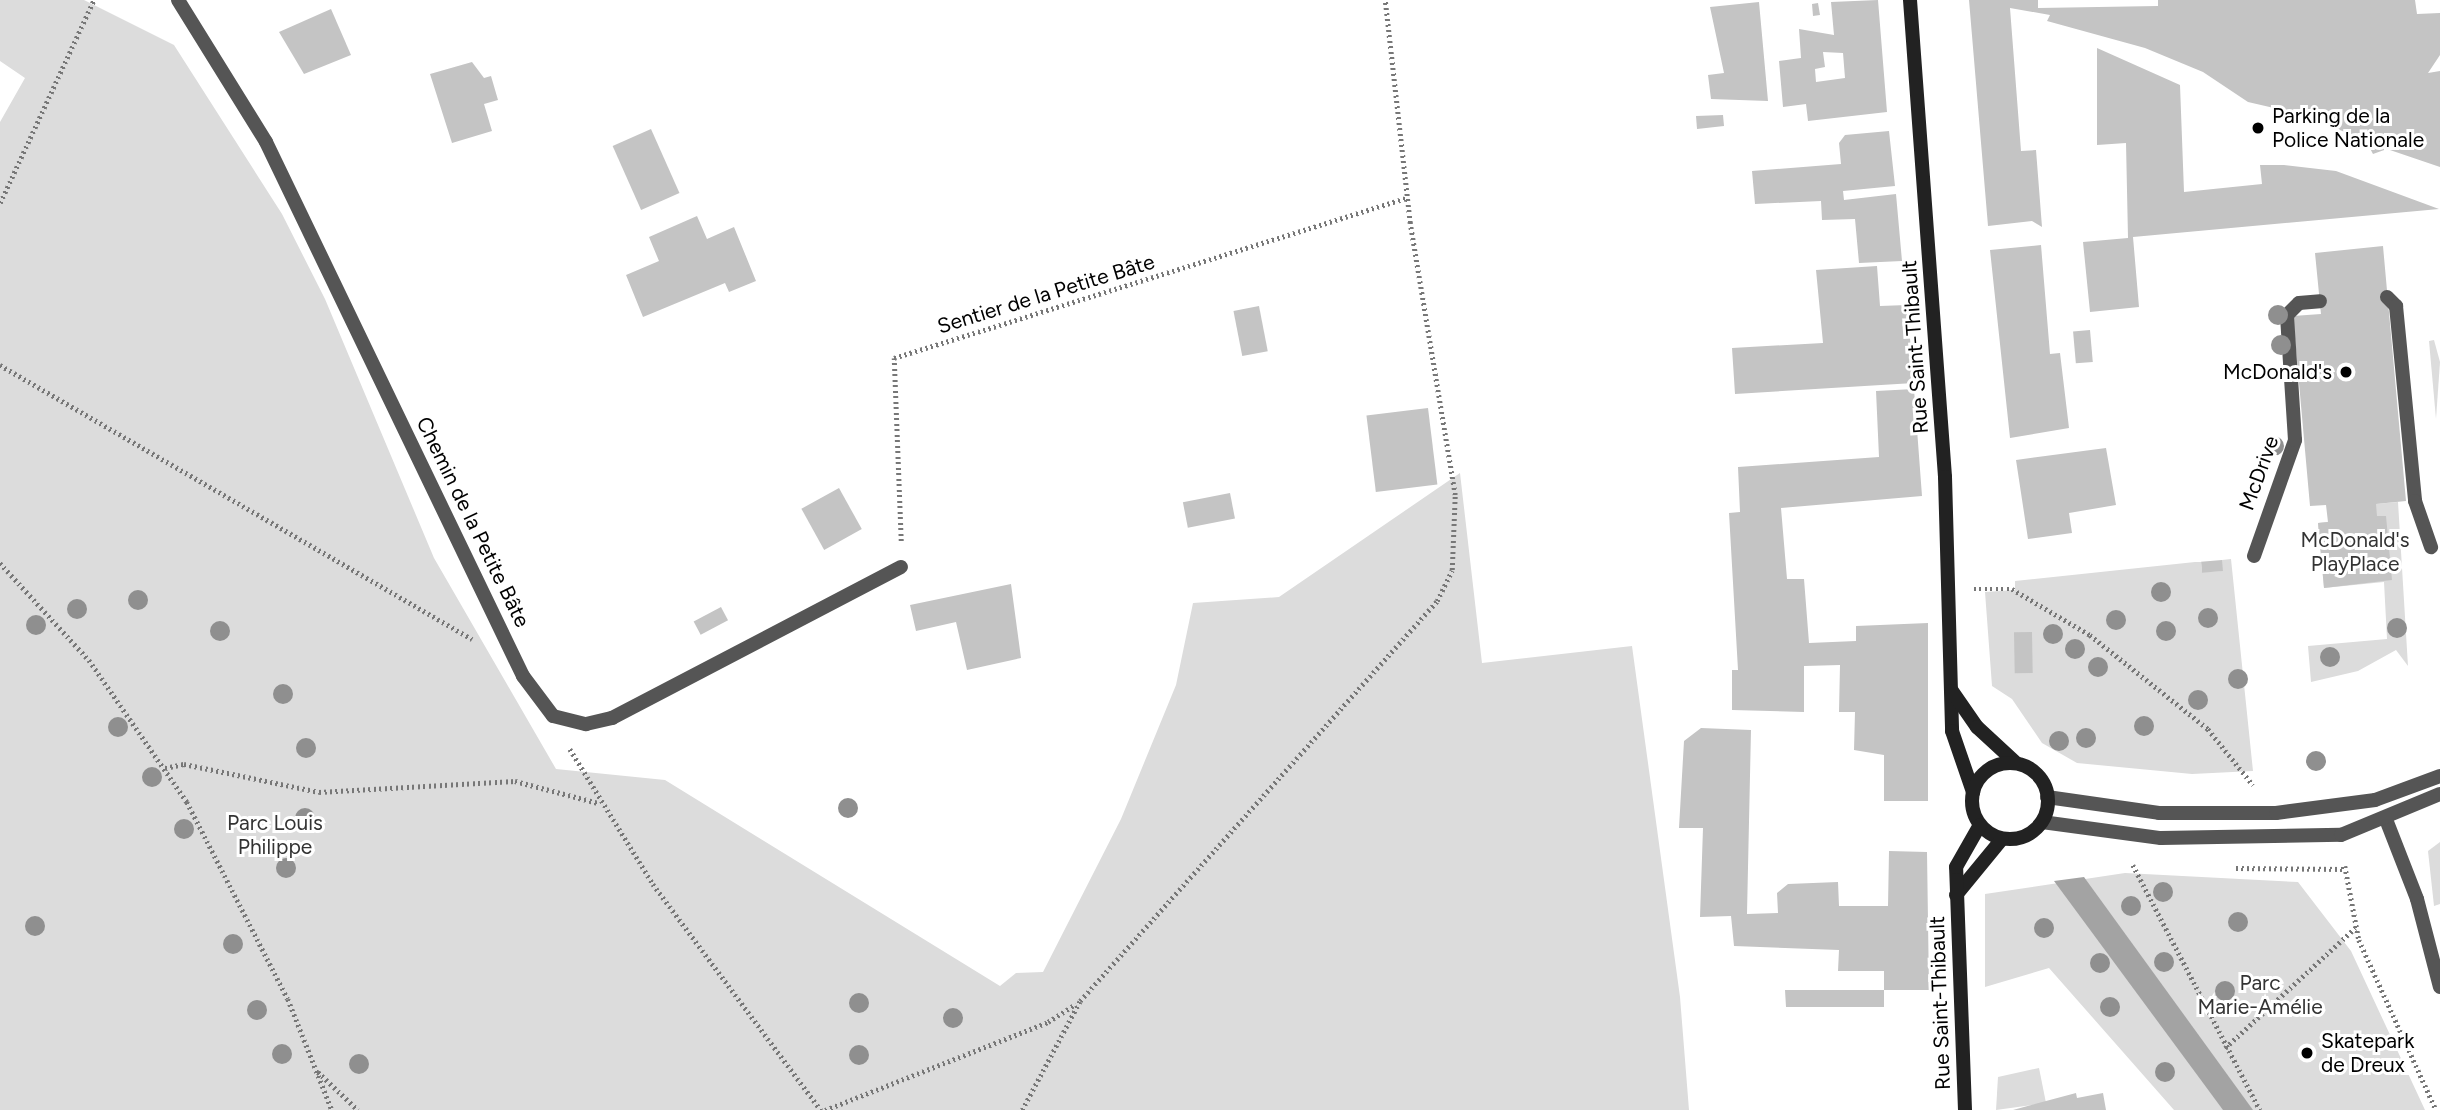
<!DOCTYPE html>
<meta charset="utf-8">
<style>
body{margin:0}
#map{position:relative;width:2440px;height:1110px;overflow:hidden;background:#fff;font-family:Figtree,sans-serif}
div>[style]{position:absolute}
[style*='--x']{left:calc(var(--x)*1px);top:calc(var(--y)*1px);width:calc(var(--w)*1px);rotate:calc(var(--a)*1deg)}
.green>*{inset:0;background:#dcdcdc}
.water>*{inset:0;background:#a3a3a3}
.building>*{inset:0;background:#c4c4c4;transform-origin:0 0}
.path>*{height:4.5px;margin-top:-2.25px;transform-origin:0;background:repeating-linear-gradient(90deg,#777 0 2px,transparent 0 5.5px)}
.service>*{height:14px;margin:-7px;padding:0 7px;transform-origin:7px;border-radius:7px;background:#555}
.minor>*{height:14px;margin:-7px;padding:0 7px;transform-origin:7px;border-radius:7px;background:#555}
.tertiary>*{height:14px;margin:-7px;padding:0 7px;transform-origin:7px;border-radius:7px;background:#555}
.secondary>*{height:14px;margin:-7px;padding:0 7px;transform-origin:7px;border-radius:7px;background:#222}
.secondary>.ring{margin:-7px;padding:0;box-sizing:content-box;background:none;border:14px solid #222;border-radius:50%}
.trees>*{width:20px;height:20px;margin:-10px;border-radius:50%;background:#8f8f8f}
.dots>*{width:19px;height:19px;translate:-50% -50%;box-sizing:border-box;border:4px solid #fff;border-radius:50%}
span{translate:-50% -50%;white-space:nowrap;text-align:center;line-height:1.15;-webkit-text-stroke:6px #fff;paint-order:stroke}
.poi-label{font-size:21px;color:#000}
.left{translate:0 -50%;text-align:left}
.right{translate:-100% -50%;text-align:right}
.street-label{font-size:21px;color:#000}
.park-label{font-size:21px;color:#333}
</style>
<div id="map">
<div class="green">
<div style="clip-path:polygon(0 0,84px 0,174px 45px,282px 214px,325px 299px,434px 558px,556px 769px,665px 780px,1000px 986px,1016px 973px,1043px 972px,1121px 819px,1176px 685px,1193px 603px,1279px 597px,1460px 473px,1482px 663px,1632px 646px,1680px 997px,1689px 1110px,0 1110px,0 122px,25px 78px,0 61px)"></div>
<div style="clip-path:polygon(2434px 340px,2440px 362px,2436px 419px,2429px 341px)"></div>
<div style="clip-path:polygon(2398px 502px,2408px 666px,2396px 650px,2358px 671px,2311px 682px,2308px 646px,2387px 639px,2384px 582px,2324px 588px,2318px 523px,2376px 516px,2376px 504px)"></div>
<div style="clip-path:polygon(2231px 559px,2253px 771px,2192px 774px,2077px 763px,2042px 743px,2012px 699px,1992px 686px,1985px 592px,2015px 590px,2015px 581px,2195px 562px,2201px 562px,2202px 572px,2222px 571px,2222px 560px)"></div>
<div style="clip-path:polygon(2440px 842px,2440px 904px,2434px 906px,2428px 851px)"></div>
<div style="clip-path:polygon(2125px 873px,2298px 882px,2351px 951px,2425px 1110px,2174px 1110px,2049px 968px,1985px 987px,1985px 894px)"></div>
<div style="clip-path:polygon(2039px 1068px,2046px 1103px,1996px 1110px,1998px 1077px)"></div>
</div>
<div class="water">
<div style="clip-path:polygon(2084px 877px,2253px 1110px,2223px 1110px,2054px 881px)"></div>
</div>
<div class="building">
<div style="clip-path:polygon(evenodd,1878px 0,1887px 112px,1808px 121px,1806px 104px,1783px 107px,1779px 61px,1801px 58px,1799px 29px,1834px 35px,1831px 2px,1878px 0,1823px 52px,1843px 53px,1845px 78px,1816px 82px,1815px 69px,1825px 67px,1823px 52px)"></div>
<div style="clip-path:polygon(1969px 0,2038px 0,2038px 8px,2158px 6px,2158px 0,2415px 0,2417px 14px,2440px 13px,2440px 55px,2428px 73px,2440px 71px,2440px 167px,2387px 149px,2373px 154px,2366px 141px,2304px 115px,2248px 102px,2203px 72px,2145px 48px,2047px 21px,2050px 15px,2010px 8px,2021px 151px,2036px 150px,2042px 227px,2032px 221px,1988px 226px)"></div>
<div style="clip-path:polygon(1759px 2px,1768px 101px,1711px 99px,1708px 75px,1724px 73px,1710px 7px)"></div>
<div style="clip-path:polygon(1818px 3px,1820px 15px,1813px 16px,1812px 4px)"></div>
<div style="clip-path:polygon(331px 9px,351px 55px,304px 74px,279px 32px)"></div>
<div style="clip-path:polygon(2097px 48px,2180px 85px,2184px 192px,2262px 184px,2260px 165px,2284px 165px,2336px 171px,2439px 209px,2133px 237px,2139px 307px,2090px 312px,2083px 242px,2128px 238px,2126px 143px,2097px 145px)"></div>
<div style="clip-path:polygon(472px 62px,484px 78px,491px 76px,498px 100px,484px 104px,492px 131px,452px 143px,430px 74px)"></div>
<div style="clip-path:polygon(1723px 115px,1724px 126px,1697px 129px,1696px 116px)"></div>
<div style="left:651px;top:129px;width:70px;height:42px;rotate:66deg"></div>
<div style="clip-path:polygon(1889px 131px,1895px 186px,1843px 191px,1844px 200px,1896px 194px,1902px 261px,1859px 263px,1855px 219px,1822px 220px,1821px 201px,1755px 204px,1752px 171px,1841px 164px,1839px 143px,1845px 135px)"></div>
<div style="clip-path:polygon(697px 216px,707px 239px,734px 227px,756px 281px,729px 292px,725px 283px,643px 317px,626px 275px,659px 261px,649px 237px)"></div>
<div style="clip-path:polygon(2041px 245px,2050px 354px,2060px 353px,2069px 428px,2010px 438px,1990px 250px)"></div>
<div style="clip-path:polygon(2383px 246px,2406px 501px,2376px 504px,2377px 516px,2386px 516px,2392px 580px,2324px 588px,2318px 523px,2328px 522px,2326px 505px,2310px 506px,2293px 316px,2321px 314px,2315px 253px)"></div>
<div style="clip-path:polygon(1877px 266px,1880px 306px,1907px 305px,1914px 383px,1735px 394px,1732px 348px,1823px 343px,1816px 270px)"></div>
<div style="left:1259px;top:306px;width:46px;height:26px;rotate:79deg"></div>
<div style="left:2090px;top:330px;width:32px;height:17px;rotate:85deg"></div>
<div style="clip-path:polygon(1914px 389px,1922px 496px,1781px 508px,1787px 579px,1804px 579px,1809px 643px,1856px 641px,1856px 626px,1928px 623px,1928px 801px,1884px 801px,1884px 755px,1854px 750px,1855px 712px,1839px 712px,1840px 665px,1804px 666px,1804px 712px,1732px 710px,1732px 670px,1738px 670px,1729px 513px,1740px 512px,1738px 467px,1879px 457px,1876px 391px)"></div>
<div style="left:1428px;top:408px;width:77px;height:62px;rotate:83deg"></div>
<div style="clip-path:polygon(2106px 448px,2116px 505px,2069px 513px,2072px 533px,2028px 539px,2016px 460px)"></div>
<div style="left:839px;top:488px;width:47px;height:43px;rotate:61deg"></div>
<div style="left:1230px;top:493px;width:26px;height:48px;rotate:79deg"></div>
<div style="left:2222px;top:560px;width:11px;height:21px;rotate:85deg"></div>
<div style="clip-path:polygon(1011px 584px,1021px 658px,967px 670px,956px 622px,916px 631px,910px 605px)"></div>
<div style="left:721px;top:607px;width:15px;height:31px;rotate:62deg"></div>
<div style="left:2032px;top:632px;width:41px;height:18px;rotate:89deg"></div>
<div style="clip-path:polygon(1701px 728px,1751px 730px,1747px 914px,1778px 913px,1777px 893px,1788px 884px,1838px 882px,1839px 906px,1888px 906px,1889px 851px,1927px 852px,1929px 990px,1884px 990px,1884px 1007px,1786px 1007px,1785px 990px,1884px 990px,1884px 971px,1838px 971px,1839px 950px,1734px 946px,1731px 916px,1700px 917px,1703px 828px,1679px 828px,1684px 741px)"></div>
<div style="clip-path:polygon(2076px 1093px,2077px 1098px,2103px 1093px,2106px 1110px,2013px 1110px)"></div>
</div>
<div class="path">
<div style="--x:0;--y:203;--w:224;--a:-65.2"></div>
<div style="--x:0;--y:365;--w:546;--a:30.14"></div>
<div style="--x:901;--y:541;--w:183;--a:-92.2"></div>
<div style="--x:894;--y:358;--w:536;--a:-17.35"></div>
<div style="--x:0;--y:563;--w:132;--a:47.5"></div>
<div style="--x:89;--y:660;--w:173;--a:55.4"></div>
<div style="--x:187;--y:802;--w:221;--a:62.9"></div>
<div style="--x:288;--y:999;--w:119;--a:68.4"></div>
<div style="--x:1974;--y:589;--w:38;--a:0"></div>
<div style="--x:2012;--y:589;--w:91;--a:30.5"></div>
<div style="--x:2090;--y:635;--w:151;--a:38.5"></div>
<div style="--x:2208;--y:729;--w:72;--a:51.2"></div>
<div style="--x:570;--y:749;--w:158;--a:58.4"></div>
<div style="--x:653;--y:884;--w:282;--a:53.4"></div>
<div style="--x:165;--y:768;--w:19;--a:-12"></div>
<div style="--x:184;--y:764;--w:138;--a:11.7"></div>
<div style="--x:319;--y:792;--w:196;--a:-3.2"></div>
<div style="--x:515;--y:781;--w:86;--a:14.8"></div>
<div style="--x:2133;--y:865;--w:276;--a:62.6"></div>
<div style="--x:2345;--y:866;--w:75;--a:79.3"></div>
<div style="--x:2359;--y:940;--w:187;--a:65.6"></div>
<div style="--x:2236;--y:868;--w:109;--a:0.5"></div>
<div style="--x:2225;--y:1048;--w:177;--a:-42.7"></div>
<div style="--x:318;--y:1072;--w:55;--a:43.5"></div>
<div style="--x:825;--y:1110;--w:240;--a:-21.5"></div>
<div style="--x:1048;--y:1022;--w:33;--a:-33"></div>
<div style="--x:1022;--y:1110;--w:123;--a:-62"></div>
<div style="--x:1080;--y:1001;--w:536;--a:-48.25"></div>
<div style="--x:1437;--y:601;--w:34;--a:-64"></div>
<div style="--x:1452;--y:570;--w:75;--a:-87.7"></div>
<div style="--x:1455;--y:495;--w:276;--a:-99.4"></div>
<div style="--x:1410;--y:223;--w:224;--a:-96.4"></div>
</div>
<div class="service">
<div style="--x:2387;--y:297;--w:13;--a:45"></div>
<div style="--x:2396;--y:306;--w:196;--a:84.4"></div>
<div style="--x:2415;--y:501;--w:49;--a:70.8"></div>
<div style="--x:2254;--y:556;--w:123;--a:-70.5"></div>
<div style="--x:2295;--y:440;--w:125;--a:-93.7"></div>
<div style="--x:2287;--y:315;--w:17;--a:-45"></div>
<div style="--x:2299;--y:303;--w:21;--a:-5"></div>
<div style="--x:2387;--y:822;--w:83;--a:68.7"></div>
<div style="--x:2417;--y:899;--w:91;--a:75.4"></div>
</div>
<div class="minor">
<div style="--x:178;--y:0;--w:167;--a:58.2"></div>
<div style="--x:266;--y:142;--w:593;--a:64.3"></div>
<div style="--x:523;--y:676;--w:50;--a:53.1"></div>
<div style="--x:553;--y:716;--w:34;--a:14"></div>
<div style="--x:586;--y:724;--w:27;--a:-13"></div>
<div style="--x:612;--y:718;--w:326;--a:-27.6"></div>
</div>
<div class="tertiary">
<div style="--x:2047;--y:797;--w:113;--a:8.1"></div>
<div style="--x:2159;--y:813;--w:117;--a:0"></div>
<div style="--x:2276;--y:813;--w:100;--a:-7.5"></div>
<div style="--x:2375;--y:800;--w:69;--a:-20.3"></div>
<div style="--x:2042;--y:822;--w:120;--a:7.7"></div>
<div style="--x:2161;--y:838;--w:180;--a:-1"></div>
<div style="--x:2341;--y:835;--w:107;--a:-22.5"></div>
</div>
<div class="secondary">
<div style="--x:1910;--y:0;--w:478;--a:85.8"></div>
<div style="--x:1945;--y:477;--w:254;--a:88.4"></div>
<div style="--x:1952;--y:731;--w:65;--a:71"></div>
<div style="--x:1952;--y:691;--w:44;--a:55.2"></div>
<div style="--x:1977;--y:727;--w:53;--a:42.7"></div>
<div class="ring" style="left:1972px;top:763px;width:62px;height:62px"></div>
<div style="--x:1956;--y:895;--w:72;--a:-50.6"></div>
<div style="--x:1965;--y:1110;--w:243;--a:-92.1"></div>
<div style="--x:1956;--y:867;--w:48;--a:-60.3"></div>
</div>
<div class="trees">
<div style="left:2278px;top:315px"></div>
<div style="left:2281px;top:345px"></div>
<div style="left:2274px;top:446px"></div>
<div style="left:2161px;top:592px"></div>
<div style="left:138px;top:600px"></div>
<div style="left:77px;top:609px"></div>
<div style="left:2208px;top:618px"></div>
<div style="left:2116px;top:620px"></div>
<div style="left:36px;top:625px"></div>
<div style="left:2397px;top:628px"></div>
<div style="left:220px;top:631px"></div>
<div style="left:2166px;top:631px"></div>
<div style="left:2053px;top:634px"></div>
<div style="left:2075px;top:649px"></div>
<div style="left:2330px;top:657px"></div>
<div style="left:2098px;top:667px"></div>
<div style="left:2238px;top:679px"></div>
<div style="left:283px;top:694px"></div>
<div style="left:2198px;top:700px"></div>
<div style="left:2144px;top:726px"></div>
<div style="left:118px;top:727px"></div>
<div style="left:2086px;top:738px"></div>
<div style="left:2059px;top:741px"></div>
<div style="left:306px;top:748px"></div>
<div style="left:2316px;top:761px"></div>
<div style="left:152px;top:777px"></div>
<div style="left:848px;top:808px"></div>
<div style="left:305px;top:818px"></div>
<div style="left:184px;top:829px"></div>
<div style="left:286px;top:868px"></div>
<div style="left:2163px;top:892px"></div>
<div style="left:2131px;top:906px"></div>
<div style="left:2238px;top:922px"></div>
<div style="left:35px;top:926px"></div>
<div style="left:2044px;top:928px"></div>
<div style="left:233px;top:944px"></div>
<div style="left:2164px;top:962px"></div>
<div style="left:2100px;top:963px"></div>
<div style="left:2225px;top:991px"></div>
<div style="left:859px;top:1003px"></div>
<div style="left:2110px;top:1007px"></div>
<div style="left:257px;top:1010px"></div>
<div style="left:953px;top:1018px"></div>
<div style="left:282px;top:1054px"></div>
<div style="left:859px;top:1055px"></div>
<div style="left:359px;top:1064px"></div>
<div style="left:2165px;top:1072px"></div>
</div>
<div class="dots">
<div style="left:2258px;top:128px;background:#000"></div>
<div style="left:2346px;top:372px;background:#000"></div>
<div style="left:2307px;top:1053px;background:#000"></div>
</div>
<div class="poi-label">
<span class="left" style="left:2272px;top:128px">Parking de la<br>Police Nationale</span>
<span class="right" style="left:2332px;top:372px">McDonald's</span>
<span class="left" style="left:2321px;top:1053px">Skatepark<br>de Dreux</span>
</div>
<div class="street-label">
<span style="left:1046px;top:294px;rotate:-17deg">Sentier de la Petite Bâte</span>
<span style="left:1915px;top:347px;rotate:-94deg">Rue Saint-Thibault</span>
<span style="left:2259px;top:473px;rotate:-70deg">McDrive</span>
<span style="left:473px;top:522px;rotate:64deg">Chemin de la Petite Bâte</span>
<span style="left:1940px;top:1003px;rotate:-92deg">Rue Saint-Thibault</span>
</div>
<div class="park-label">
<span style="left:2355px;top:552px">McDonald's<br>PlayPlace</span>
<span style="left:275px;top:835px">Parc Louis<br>Philippe</span>
<span style="left:2260px;top:995px">Parc<br>Marie-Amélie</span>
</div>
</div>
